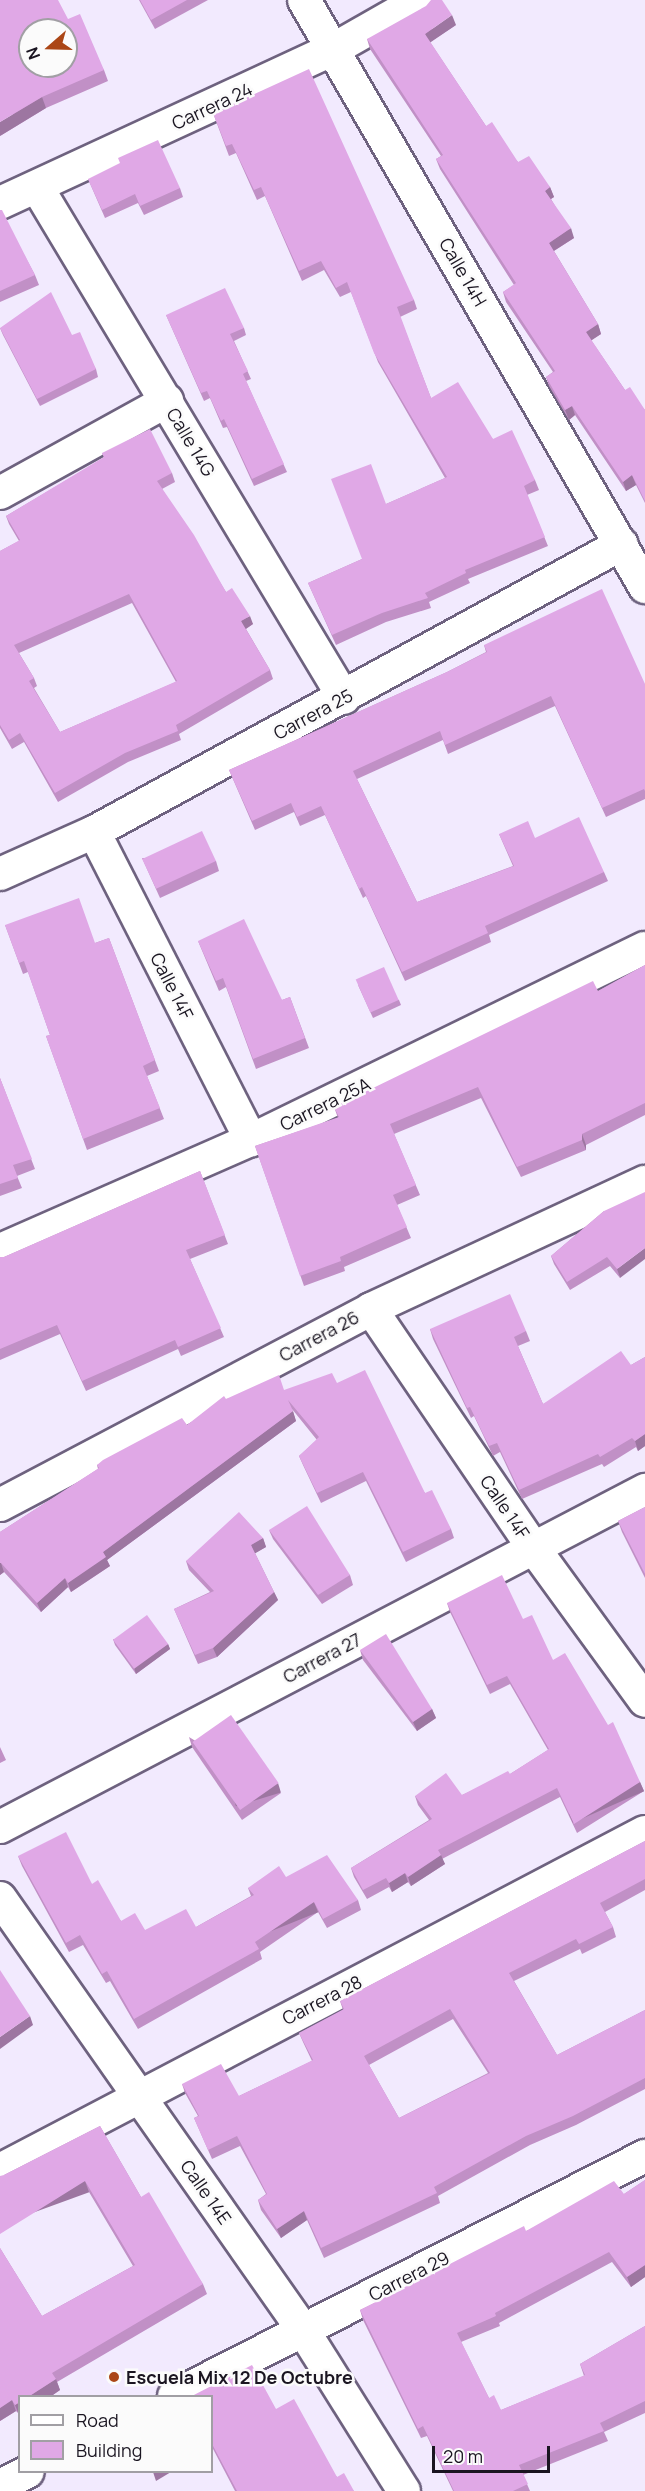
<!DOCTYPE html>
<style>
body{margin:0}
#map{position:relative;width:645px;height:2491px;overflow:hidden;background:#f2eafe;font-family:Manrope,sans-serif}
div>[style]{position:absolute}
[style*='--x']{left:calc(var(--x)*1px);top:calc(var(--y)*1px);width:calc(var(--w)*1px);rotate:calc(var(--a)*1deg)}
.roads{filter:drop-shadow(2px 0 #6e627f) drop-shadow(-2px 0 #6e627f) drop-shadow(0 2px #6e627f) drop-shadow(0 -2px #6e627f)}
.minor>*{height:32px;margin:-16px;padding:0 16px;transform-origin:16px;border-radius:16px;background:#fff}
.wall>*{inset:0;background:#c190c6}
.shaded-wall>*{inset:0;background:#9d76a1;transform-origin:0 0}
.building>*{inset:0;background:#e0a8e6;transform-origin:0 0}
.dots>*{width:16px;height:16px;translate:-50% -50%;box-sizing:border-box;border:3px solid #fbfbfb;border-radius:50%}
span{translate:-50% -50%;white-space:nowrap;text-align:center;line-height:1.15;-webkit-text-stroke:5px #fbfbfb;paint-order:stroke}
.street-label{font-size:18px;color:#1a1521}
.poi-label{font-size:18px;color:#1a1521;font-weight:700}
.left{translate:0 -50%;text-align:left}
.legend{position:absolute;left:18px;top:2395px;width:195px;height:78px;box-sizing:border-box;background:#fbfbfb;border:2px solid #a19fa4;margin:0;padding:8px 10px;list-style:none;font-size:18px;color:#1a1521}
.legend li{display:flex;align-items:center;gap:12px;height:30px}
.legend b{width:30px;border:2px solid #a19fa4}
.north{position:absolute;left:18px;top:18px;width:60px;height:60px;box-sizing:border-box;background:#fbfbfb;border:2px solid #a19fa4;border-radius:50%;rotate:250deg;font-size:16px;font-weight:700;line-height:24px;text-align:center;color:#1a1521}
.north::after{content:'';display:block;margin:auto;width:21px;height:27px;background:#ab4616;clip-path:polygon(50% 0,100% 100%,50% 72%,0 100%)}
.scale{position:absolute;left:432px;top:2446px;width:118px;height:27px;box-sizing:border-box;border:3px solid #1a1521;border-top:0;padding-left:8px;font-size:18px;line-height:21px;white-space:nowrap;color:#1a1521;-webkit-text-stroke:4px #fbfbfb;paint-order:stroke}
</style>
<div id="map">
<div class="roads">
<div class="minor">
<div style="--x:304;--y:0;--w:679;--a:59.85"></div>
<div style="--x:37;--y:187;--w:596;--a:59"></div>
<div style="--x:0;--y:203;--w:368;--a:-24.8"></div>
<div style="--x:334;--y:49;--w:99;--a:-29.7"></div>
<div style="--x:0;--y:493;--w:191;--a:-28.9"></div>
<div style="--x:94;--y:832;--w:346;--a:63"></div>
<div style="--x:0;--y:874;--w:103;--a:-24.1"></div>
<div style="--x:94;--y:832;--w:601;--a:-28.61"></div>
<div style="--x:0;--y:1250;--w:274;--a:-23.7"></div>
<div style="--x:251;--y:1140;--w:438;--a:-26"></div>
<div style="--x:371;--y:1309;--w:288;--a:55.8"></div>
<div style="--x:533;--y:1547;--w:190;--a:54"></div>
<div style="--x:0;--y:1505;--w:420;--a:-27.8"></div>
<div style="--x:371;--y:1309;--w:302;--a:-24.9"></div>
<div style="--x:0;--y:1827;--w:728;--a:-27.59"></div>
<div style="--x:0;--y:1898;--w:528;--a:54.95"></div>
<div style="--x:303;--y:2330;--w:190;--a:57.9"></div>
<div style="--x:0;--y:2170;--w:728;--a:-27.66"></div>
<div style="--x:174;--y:2396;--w:529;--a:-27"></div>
<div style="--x:0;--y:2486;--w:31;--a:-27"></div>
</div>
</div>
<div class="wall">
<div style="clip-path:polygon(139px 0,208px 0,155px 29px)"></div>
<div style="clip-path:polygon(68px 19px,104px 70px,108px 81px,46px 108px,0 136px)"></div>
<div style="clip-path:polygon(456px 25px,430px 42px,486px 126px,518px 162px,550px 187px,554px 197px,551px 199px,574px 238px,554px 251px,598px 324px,601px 334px,591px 340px,625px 390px,645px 410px,645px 503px,636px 485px,626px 491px,575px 415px,569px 420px,549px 386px,546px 377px,553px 372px,506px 302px,503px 292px,514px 285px,440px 169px,436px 159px,441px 156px,370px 49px,367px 39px)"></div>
<div style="clip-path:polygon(213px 113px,414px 300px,417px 309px,400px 317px,431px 398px,493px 439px,535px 480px,539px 490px,527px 495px,548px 546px,468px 579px,470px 583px,429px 602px,431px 608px,386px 622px,336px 645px,308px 583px,362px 559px,386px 504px,445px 478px,378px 362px,351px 292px,340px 297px,324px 270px,302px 281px,265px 196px,257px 200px,236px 153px,229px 156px)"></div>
<div style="clip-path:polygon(88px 179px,180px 188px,183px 197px,144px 215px,138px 203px,105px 218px)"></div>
<div style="clip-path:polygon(0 210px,35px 275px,39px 285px,0 302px)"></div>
<div style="clip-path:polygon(166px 315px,244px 328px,246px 335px,234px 341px,251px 379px,246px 381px,287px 472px,254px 486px,227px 427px,223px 428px,210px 398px,204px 401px)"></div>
<div style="clip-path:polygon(0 328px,72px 335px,96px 369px,98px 377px,40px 406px,3px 335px)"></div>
<div style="clip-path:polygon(evenodd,102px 453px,172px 473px,175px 482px,162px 489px,226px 592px,253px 624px,246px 629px,270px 670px,273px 679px,179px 734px,181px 740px,128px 762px,58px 802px,24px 742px,12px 749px,0 728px,0 551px,19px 541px,9px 524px,6px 516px,104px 458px,102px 453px,132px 603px,176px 682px,60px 732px,34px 688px,37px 686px,34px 678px,19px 653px,132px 603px)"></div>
<div style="clip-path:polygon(484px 645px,645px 684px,645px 799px,606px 817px,555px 706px,448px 754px,443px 740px,357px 779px,417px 902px,513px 866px,499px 834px,535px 838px,604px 872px,608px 881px,489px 935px,491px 942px,405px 981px,366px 896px,363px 898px,325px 815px,300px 826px,294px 812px,255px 830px,229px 770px,447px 672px,486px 652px)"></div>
<div style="clip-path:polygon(142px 858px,216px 861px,219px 871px,160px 898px)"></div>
<div style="clip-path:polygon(5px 925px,95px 943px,109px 938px,159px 1071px,147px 1076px,164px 1119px,87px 1150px,46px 1036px,50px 1035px,28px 972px,23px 974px)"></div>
<div style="clip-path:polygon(198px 941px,282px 1000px,290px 997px,309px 1048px,256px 1069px,226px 987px,219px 991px)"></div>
<div style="clip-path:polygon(645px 965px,645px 1115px,586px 1145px,586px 1150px,521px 1177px,481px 1098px,394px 1134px,420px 1195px,397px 1205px,411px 1238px,344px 1267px,345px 1271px,304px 1286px,255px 1146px,338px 1118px,334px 1107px,598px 991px)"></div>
<div style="clip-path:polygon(358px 985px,399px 1000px,401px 1005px,373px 1018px)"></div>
<div style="clip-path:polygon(0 1078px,35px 1169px,17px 1176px,22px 1188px,0 1196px)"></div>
<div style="clip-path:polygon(200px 1171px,228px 1244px,190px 1259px,224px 1337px,181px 1356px,178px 1349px,86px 1391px,60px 1334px,0 1360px,0 1257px,4px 1257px)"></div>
<div style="clip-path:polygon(604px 1211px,620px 1278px,610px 1266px,570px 1290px,554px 1264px,551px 1256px)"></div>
<div style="clip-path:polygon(430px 1329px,526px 1331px,530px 1341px,518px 1346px,543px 1404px,631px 1365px,645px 1357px,645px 1446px,638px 1451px,636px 1447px,604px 1467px,602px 1464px,522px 1499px,500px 1452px,493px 1456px,474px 1416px,471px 1418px,433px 1339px)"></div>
<div style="clip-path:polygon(337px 1383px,425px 1493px,451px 1529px,454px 1538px,406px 1562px,366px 1481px,321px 1503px,303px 1465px,299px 1456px,317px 1440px,292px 1409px,296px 1421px,107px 1560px,110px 1566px,71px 1592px,68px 1587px,41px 1612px,4px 1572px,0 1575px,0 1532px,98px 1469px,97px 1465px,187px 1425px,226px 1399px)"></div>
<div style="clip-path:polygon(645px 1507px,645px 1578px,622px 1532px,618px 1521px)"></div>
<div style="clip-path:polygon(269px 1530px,350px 1575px,353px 1585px,322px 1604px,273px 1539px)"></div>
<div style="clip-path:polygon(263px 1538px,266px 1547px,255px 1553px,278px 1600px,217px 1657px,198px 1664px,174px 1609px,210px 1592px,189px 1570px,186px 1561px)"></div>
<div style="clip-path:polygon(447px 1603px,523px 1619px,640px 1782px,644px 1791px,577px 1833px,560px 1797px,442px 1859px,445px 1864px,411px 1886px,408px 1882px,392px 1892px,389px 1887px,367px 1899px,354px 1877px,351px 1868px,429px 1820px,418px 1805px,415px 1796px,462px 1795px,510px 1774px,548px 1750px,510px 1684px,490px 1694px,450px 1612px)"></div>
<div style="clip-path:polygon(113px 1639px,168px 1644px,170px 1649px,136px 1674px,115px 1645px)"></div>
<div style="clip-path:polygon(360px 1650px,432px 1709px,436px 1718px,417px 1731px,363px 1660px)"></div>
<div style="clip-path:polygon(189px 1737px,281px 1793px,242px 1820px,192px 1747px)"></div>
<div style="clip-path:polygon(0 1747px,6px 1760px,0 1763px)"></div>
<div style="clip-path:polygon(evenodd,645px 1841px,645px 1890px,605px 1912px,613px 1927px,616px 1937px,582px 1954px,580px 1949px,514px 1981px,557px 2055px,645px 2010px,645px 2089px,576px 2125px,530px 2145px,438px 2196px,440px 2203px,324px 2258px,307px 2220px,281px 2238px,261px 2210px,258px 2200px,266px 2194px,240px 2146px,212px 2159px,194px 2118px,198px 2116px,185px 2093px,182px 2084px,239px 2096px,312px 2061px,303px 2042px,299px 2033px,343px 2010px,340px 2001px,645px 1841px,453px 2019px,488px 2073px,399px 2118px,369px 2065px,453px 2019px)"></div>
<div style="clip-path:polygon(18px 1856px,92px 1884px,121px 1921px,145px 1930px,196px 1927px,251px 1896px,248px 1888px,286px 1877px,358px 1900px,361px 1910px,327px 1928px,318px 1912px,260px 1952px,262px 1959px,138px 2029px,110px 1981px,106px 1983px,83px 1945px,69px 1952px,22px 1866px)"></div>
<div style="clip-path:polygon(100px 2126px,141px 2197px,203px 2284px,207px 2294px,57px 2382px,60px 2390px,50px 2397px,20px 2397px,20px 2415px,16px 2411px,0 2421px,0 2248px,42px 2316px,133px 2266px,89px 2192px,4px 2175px)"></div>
<div style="clip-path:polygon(645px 2180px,645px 2277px,631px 2287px,612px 2262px,499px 2323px,500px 2326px,461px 2342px,489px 2398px,501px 2410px,584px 2376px,580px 2364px,645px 2326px,645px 2413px,604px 2432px,608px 2441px,523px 2475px,530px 2491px,453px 2491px,427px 2436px,421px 2438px,363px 2320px,360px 2310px,526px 2231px,624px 2194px)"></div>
<div style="clip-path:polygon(212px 2397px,276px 2409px,337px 2477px,354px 2491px,235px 2491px,212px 2447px)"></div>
</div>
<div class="shaded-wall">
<div style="clip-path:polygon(452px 15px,456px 25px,428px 44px,425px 34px)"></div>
<div style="clip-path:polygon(42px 97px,46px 108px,0 136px,0 122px)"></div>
<div style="clip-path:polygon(550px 187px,554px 197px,549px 200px,545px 191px)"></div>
<div style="clip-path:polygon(571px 228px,574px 238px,552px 252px,549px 243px)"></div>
<div style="clip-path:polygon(598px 324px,601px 334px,589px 342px,586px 332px)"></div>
<div style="clip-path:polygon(572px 406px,575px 415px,569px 420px,565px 410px)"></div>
<div style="clip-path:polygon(632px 475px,636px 485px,626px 491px,623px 482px)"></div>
<div style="clip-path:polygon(250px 616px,253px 624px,244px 630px,241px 621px)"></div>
<div style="clip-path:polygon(582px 1134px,586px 1145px,586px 1150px,582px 1140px)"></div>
<div style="clip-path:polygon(645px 1248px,645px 1259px,620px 1278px,617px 1269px)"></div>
<div style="clip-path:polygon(293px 1411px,296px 1421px,107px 1560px,110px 1566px,71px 1592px,68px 1583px,103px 1552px)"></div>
<div style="clip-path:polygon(645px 1434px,645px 1446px,638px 1451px,635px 1441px)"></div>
<div style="clip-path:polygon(263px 1538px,266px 1547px,254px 1554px,251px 1545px)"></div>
<div style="clip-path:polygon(0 1563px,1px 1563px,4px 1572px,0 1575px)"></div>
<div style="clip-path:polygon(65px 1578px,68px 1587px,41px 1612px,37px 1603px)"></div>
<div style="clip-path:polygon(274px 1592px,278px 1600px,217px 1657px,213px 1648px)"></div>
<div style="clip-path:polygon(168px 1644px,170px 1649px,136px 1674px,134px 1668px)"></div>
<div style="clip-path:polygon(432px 1709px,436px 1718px,417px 1731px,413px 1722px)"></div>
<div style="left:640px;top:1782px;width:10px;height:78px;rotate:66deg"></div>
<div style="left:278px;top:1783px;width:10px;height:47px;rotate:73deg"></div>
<div style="clip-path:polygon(441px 1855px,445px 1864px,411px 1886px,408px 1877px)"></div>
<div style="clip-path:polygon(405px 1873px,408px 1882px,392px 1892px,389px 1883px)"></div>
<div style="left:314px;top:1902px;width:11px;height:71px;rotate:68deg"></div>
<div style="clip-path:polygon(30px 2016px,33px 2025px,0 2049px,0 2037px)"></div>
<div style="left:85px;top:2181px;width:12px;height:100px;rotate:70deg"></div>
<div style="clip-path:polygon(304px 2211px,307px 2220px,281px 2238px,277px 2229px)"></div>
<div style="clip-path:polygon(645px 2265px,645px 2277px,631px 2287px,627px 2277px)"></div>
<div style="clip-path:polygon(56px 2379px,60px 2390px,50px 2397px,28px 2397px)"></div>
<div style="clip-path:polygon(12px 2400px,16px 2411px,0 2421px,0 2408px)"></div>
<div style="clip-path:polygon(20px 2402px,20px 2415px,19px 2415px,15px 2405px)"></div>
<div style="clip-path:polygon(153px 2472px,171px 2472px,156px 2481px)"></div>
</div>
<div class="building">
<div style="clip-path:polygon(evenodd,0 0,58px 0,68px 19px,80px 14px,104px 70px,42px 97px,0 122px,0 0,30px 30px,66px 30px,66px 66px,30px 66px,30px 30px)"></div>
<div style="clip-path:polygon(140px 0,187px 0,151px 20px)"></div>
<div style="clip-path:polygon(431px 0,442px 0,452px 15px,425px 34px,486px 126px,492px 122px,518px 162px,529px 156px,550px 187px,545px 191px,571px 228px,549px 243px,598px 324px,586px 332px,625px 390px,630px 387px,645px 410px,645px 501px,632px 475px,623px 482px,572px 406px,565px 410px,546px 377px,555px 371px,503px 292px,516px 283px,436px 159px,443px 155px,367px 39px,426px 6px)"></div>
<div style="clip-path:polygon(309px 69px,414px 300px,397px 307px,431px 398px,458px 382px,493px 439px,512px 430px,535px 480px,524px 486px,545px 537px,465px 570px,466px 573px,425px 593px,428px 598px,382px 613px,332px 635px,308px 583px,362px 559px,331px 479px,371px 464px,386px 504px,447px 477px,374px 353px,347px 282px,336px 288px,321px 261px,299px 271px,261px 187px,254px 190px,232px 144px,226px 146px,213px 113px)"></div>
<div style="clip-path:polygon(158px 140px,180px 188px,140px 206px,135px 194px,102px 210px,88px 179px,120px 163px,118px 158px)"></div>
<div style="clip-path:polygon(0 210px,2px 210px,35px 275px,0 291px)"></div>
<div style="clip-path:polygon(225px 288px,244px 328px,230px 334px,248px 371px,243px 374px,284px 464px,252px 479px,224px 419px,221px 421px,207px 391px,201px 393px,166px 315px)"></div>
<div style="clip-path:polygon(51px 292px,72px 335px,80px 332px,96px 369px,37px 399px,0 328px)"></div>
<div style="clip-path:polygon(evenodd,150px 429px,172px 473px,157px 481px,194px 535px,226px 592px,232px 588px,250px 616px,241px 621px,270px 670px,176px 725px,178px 731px,125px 753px,55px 793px,20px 733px,9px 740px,0 725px,0 551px,20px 540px,6px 516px,104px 457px,102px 453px,150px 429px,129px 594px,177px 681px,60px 732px,29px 681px,34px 678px,14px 645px,129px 594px)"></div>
<div style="clip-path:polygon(602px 589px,645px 684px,645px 791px,644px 789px,602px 808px,551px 696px,445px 745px,440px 731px,353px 771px,417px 902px,514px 866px,499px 834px,528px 821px,535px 838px,579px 817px,604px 872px,485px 926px,488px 933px,402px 972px,362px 887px,359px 889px,321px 806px,297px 817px,291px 803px,252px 821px,229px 770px,447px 672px,487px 652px,484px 645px)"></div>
<div style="left:202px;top:831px;width:33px;height:66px;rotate:65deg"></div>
<div style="clip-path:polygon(79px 898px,95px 943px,109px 938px,155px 1060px,143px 1066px,160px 1108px,83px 1139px,46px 1036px,50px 1035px,24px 961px,19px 963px,5px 925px)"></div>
<div style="clip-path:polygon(244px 919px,282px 1000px,290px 997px,305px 1038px,253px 1059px,223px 978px,216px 981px,198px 941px)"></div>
<div style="clip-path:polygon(645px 965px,645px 1103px,582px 1134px,582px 1140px,517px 1167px,478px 1087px,390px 1124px,416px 1185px,393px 1195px,407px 1227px,340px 1257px,341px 1261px,300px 1276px,255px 1146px,339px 1117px,334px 1107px,593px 981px,598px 991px)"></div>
<div style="left:384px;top:967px;width:36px;height:31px;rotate:66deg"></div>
<div style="clip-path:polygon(0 1078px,32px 1159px,13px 1165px,18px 1178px,0 1184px)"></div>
<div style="clip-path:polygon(200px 1171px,225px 1235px,186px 1250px,221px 1328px,178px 1347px,175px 1340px,82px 1381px,57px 1325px,0 1349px,0 1257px,4px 1257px)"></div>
<div style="clip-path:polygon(645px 1192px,645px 1248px,617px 1269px,607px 1257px,567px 1282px,551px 1256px,604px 1211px)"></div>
<div style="clip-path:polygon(510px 1294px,526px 1331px,514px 1337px,543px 1404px,621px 1351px,631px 1365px,645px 1357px,645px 1434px,635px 1441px,632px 1438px,600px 1457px,598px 1454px,519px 1490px,497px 1443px,489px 1446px,470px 1407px,467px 1408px,430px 1329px)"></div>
<div style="clip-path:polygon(365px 1370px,425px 1493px,432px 1490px,451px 1529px,403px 1552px,363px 1472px,317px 1493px,299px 1456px,319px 1437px,288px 1400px,293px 1411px,103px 1552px,106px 1557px,68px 1583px,65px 1578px,37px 1603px,1px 1563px,0 1563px,0 1532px,99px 1468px,97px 1465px,103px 1460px,182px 1418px,187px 1425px,224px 1396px,226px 1399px,279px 1375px,284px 1390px,332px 1373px,337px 1383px)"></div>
<div style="clip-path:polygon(307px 1506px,350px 1575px,318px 1595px,269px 1530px)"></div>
<div style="clip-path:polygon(645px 1507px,645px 1574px,618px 1521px)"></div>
<div style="clip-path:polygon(239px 1512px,263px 1538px,251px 1545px,274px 1592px,213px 1648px,195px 1655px,174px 1609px,214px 1591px,186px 1561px)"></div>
<div style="clip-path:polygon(502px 1575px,523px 1619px,532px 1615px,553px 1660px,565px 1653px,608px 1725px,613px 1722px,640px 1782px,574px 1824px,557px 1788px,438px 1850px,441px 1855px,408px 1877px,405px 1873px,389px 1883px,386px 1878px,363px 1890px,351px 1868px,432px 1819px,415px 1796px,446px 1773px,462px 1795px,508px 1771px,510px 1774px,549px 1749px,507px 1676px,487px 1685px,447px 1603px)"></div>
<div style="left:147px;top:1615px;width:36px;height:42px;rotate:54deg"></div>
<div style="clip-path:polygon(386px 1634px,432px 1709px,413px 1722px,360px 1650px)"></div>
<div style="left:231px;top:1715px;width:83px;height:47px;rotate:55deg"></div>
<div style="clip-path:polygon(66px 1832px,92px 1884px,98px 1880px,121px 1921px,135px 1913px,145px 1930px,186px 1909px,196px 1927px,254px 1895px,248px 1888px,279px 1866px,286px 1877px,327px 1855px,358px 1900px,323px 1919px,314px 1902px,255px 1942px,259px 1949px,134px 2019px,107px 1971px,102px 1974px,80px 1935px,66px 1943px,18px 1856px)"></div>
<div style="clip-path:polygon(evenodd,645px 1841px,645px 1879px,600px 1903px,613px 1927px,579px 1944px,576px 1939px,509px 1973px,557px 2055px,645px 2010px,645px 2078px,573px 2116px,526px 2136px,434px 2187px,437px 2193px,321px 2248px,304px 2211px,277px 2229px,258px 2200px,267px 2194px,237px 2136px,208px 2150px,194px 2118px,199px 2116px,182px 2084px,221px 2064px,239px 2096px,313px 2060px,299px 2033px,344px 2009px,340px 2001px,645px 1841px,450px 2009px,490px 2073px,399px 2118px,364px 2056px,450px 2009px)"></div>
<div style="clip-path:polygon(0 1970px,30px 2016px,0 2037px)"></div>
<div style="clip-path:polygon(100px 2126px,141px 2197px,149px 2192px,203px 2284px,52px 2373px,56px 2379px,28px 2397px,20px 2397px,20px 2402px,15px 2405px,12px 2400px,0 2408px,0 2248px,42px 2316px,135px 2265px,85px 2181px,0 2234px,0 2176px,4px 2175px)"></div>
<div style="clip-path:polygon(645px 2180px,645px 2265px,627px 2277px,609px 2252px,495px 2313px,496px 2316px,457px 2333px,489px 2398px,494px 2395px,501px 2410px,585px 2375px,580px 2364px,645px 2326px,645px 2401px,600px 2423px,604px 2431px,519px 2465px,528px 2484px,513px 2491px,454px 2491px,423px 2426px,418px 2429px,360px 2310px,524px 2226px,526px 2231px,614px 2181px,624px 2194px)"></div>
<div style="clip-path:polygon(252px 2365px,276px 2409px,294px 2399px,337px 2477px,344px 2473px,354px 2491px,237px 2491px,212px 2444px,212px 2397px,190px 2397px)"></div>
</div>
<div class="dots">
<div style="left:114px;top:2377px;background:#ab4616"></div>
</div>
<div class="street-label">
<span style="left:212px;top:106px;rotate:-25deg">Carrera 24</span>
<span style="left:463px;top:272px;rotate:60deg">Calle 14H</span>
<span style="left:191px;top:442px;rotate:59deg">Calle 14G</span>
<span style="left:313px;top:714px;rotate:-28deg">Carrera 25</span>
<span style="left:172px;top:986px;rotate:63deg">Calle 14F</span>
<span style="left:325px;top:1104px;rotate:-26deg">Carrera 25A</span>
<span style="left:319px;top:1336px;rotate:-28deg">Carrera 26</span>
<span style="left:505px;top:1507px;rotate:56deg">Calle 14F</span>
<span style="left:322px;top:1658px;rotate:-28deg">Carrera 27</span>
<span style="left:322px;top:2000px;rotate:-27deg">Carrera 28</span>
<span style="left:206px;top:2192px;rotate:55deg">Calle 14E</span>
<span style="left:409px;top:2276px;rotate:-27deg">Carrera 29</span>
</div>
<div class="poi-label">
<span class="left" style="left:126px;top:2377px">Escuela Mix 12 De Octubre</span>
</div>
<ul class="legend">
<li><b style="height:8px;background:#fff"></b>Road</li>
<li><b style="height:16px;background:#e0a8e6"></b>Building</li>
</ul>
<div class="north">N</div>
<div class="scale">20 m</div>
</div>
